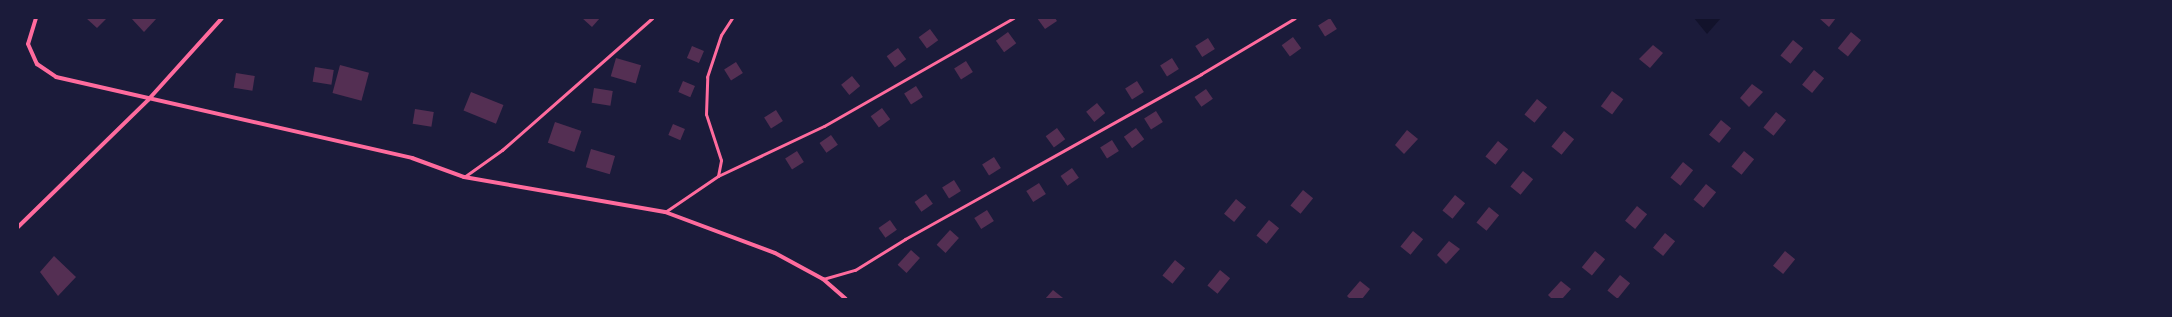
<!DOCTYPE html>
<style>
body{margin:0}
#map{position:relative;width:2172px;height:317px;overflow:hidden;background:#1b1b3a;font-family:Arial,sans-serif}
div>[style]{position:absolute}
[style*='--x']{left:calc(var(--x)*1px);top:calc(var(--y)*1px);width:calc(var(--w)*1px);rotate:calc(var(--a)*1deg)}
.water>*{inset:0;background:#12122b}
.building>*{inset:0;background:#542f53;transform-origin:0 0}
.service>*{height:3px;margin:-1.5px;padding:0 1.5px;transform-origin:1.5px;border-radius:1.5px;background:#ff6b9d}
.minor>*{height:4px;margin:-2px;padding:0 2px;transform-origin:2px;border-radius:2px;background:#ff6b9d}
span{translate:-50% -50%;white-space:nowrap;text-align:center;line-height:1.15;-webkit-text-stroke:3.5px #1b1b3a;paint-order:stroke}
.frame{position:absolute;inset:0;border:19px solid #1b1b3a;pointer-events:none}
</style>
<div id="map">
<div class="water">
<div style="clip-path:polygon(1694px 18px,1721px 18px,1707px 34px)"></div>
</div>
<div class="building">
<div style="clip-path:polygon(86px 18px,107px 18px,97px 28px)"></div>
<div style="clip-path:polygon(131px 18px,157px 18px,144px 32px)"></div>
<div style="clip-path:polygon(582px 18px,600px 18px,592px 27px)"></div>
<div style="clip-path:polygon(1037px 18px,1055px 18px,1057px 21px,1045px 29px)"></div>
<div style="left:1330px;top:18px;width:13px;height:14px;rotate:58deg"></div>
<div style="clip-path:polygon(1819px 18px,1836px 18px,1829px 27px)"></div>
<div style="left:930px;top:29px;width:14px;height:14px;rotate:54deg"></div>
<div style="left:1008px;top:32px;width:14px;height:15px;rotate:54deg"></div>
<div style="left:1851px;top:32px;width:13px;height:21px;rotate:39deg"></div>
<div style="left:1293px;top:37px;width:14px;height:14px;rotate:54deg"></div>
<div style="left:1208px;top:38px;width:13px;height:15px;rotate:58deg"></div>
<div style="left:1793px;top:40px;width:13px;height:20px;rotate:39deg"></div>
<div style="clip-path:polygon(1653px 45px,1663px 53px,1650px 68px,1639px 59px)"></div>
<div style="left:692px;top:46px;width:13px;height:13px;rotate:23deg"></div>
<div style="left:898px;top:48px;width:14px;height:14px;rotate:54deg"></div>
<div style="left:616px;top:58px;width:26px;height:19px;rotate:16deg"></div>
<div style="left:1172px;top:58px;width:13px;height:14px;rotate:58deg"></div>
<div style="left:966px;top:61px;width:13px;height:14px;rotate:58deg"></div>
<div style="left:736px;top:62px;width:13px;height:14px;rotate:58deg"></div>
<div style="left:340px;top:65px;width:30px;height:29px;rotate:15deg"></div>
<div style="left:315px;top:67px;width:19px;height:15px;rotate:9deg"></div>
<div style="left:1814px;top:70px;width:13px;height:19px;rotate:39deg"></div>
<div style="left:236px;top:73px;width:19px;height:15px;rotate:9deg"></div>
<div style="left:852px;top:76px;width:13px;height:14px;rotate:51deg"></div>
<div style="left:683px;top:81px;width:13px;height:12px;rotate:23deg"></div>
<div style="left:1137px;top:81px;width:13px;height:14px;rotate:58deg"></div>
<div style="clip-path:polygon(1752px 84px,1763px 92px,1749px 107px,1740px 98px)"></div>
<div style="left:916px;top:86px;width:13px;height:14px;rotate:58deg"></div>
<div style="left:594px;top:88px;width:19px;height:15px;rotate:9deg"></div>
<div style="left:1206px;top:89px;width:12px;height:14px;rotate:55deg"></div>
<div style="left:1612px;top:91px;width:14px;height:19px;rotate:36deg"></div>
<div style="left:471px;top:92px;width:35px;height:20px;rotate:22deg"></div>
<div style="left:1537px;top:99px;width:13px;height:20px;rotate:39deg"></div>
<div style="left:1097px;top:103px;width:13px;height:14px;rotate:51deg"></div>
<div style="left:882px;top:108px;width:14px;height:14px;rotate:54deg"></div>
<div style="left:415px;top:109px;width:19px;height:15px;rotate:9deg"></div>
<div style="left:776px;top:110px;width:13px;height:14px;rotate:58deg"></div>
<div style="left:1156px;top:111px;width:13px;height:14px;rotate:58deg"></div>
<div style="left:1776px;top:112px;width:13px;height:20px;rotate:39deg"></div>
<div style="left:1721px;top:120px;width:13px;height:19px;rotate:39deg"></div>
<div style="left:555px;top:122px;width:28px;height:22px;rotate:19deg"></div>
<div style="left:673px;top:124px;width:13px;height:12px;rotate:23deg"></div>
<div style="left:1057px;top:128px;width:14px;height:14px;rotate:54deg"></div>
<div style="left:1136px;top:128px;width:14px;height:15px;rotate:54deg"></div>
<div style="clip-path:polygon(1407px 130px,1418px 139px,1404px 154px,1395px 145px)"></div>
<div style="left:1564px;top:131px;width:13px;height:20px;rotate:39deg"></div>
<div style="left:831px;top:135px;width:12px;height:14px;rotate:55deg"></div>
<div style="left:1112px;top:140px;width:13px;height:14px;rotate:58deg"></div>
<div style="left:1498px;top:141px;width:13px;height:20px;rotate:39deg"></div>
<div style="left:591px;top:149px;width:25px;height:19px;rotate:16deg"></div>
<div style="left:797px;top:151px;width:13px;height:14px;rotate:58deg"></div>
<div style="left:1744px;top:151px;width:13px;height:20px;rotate:39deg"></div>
<div style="left:994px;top:157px;width:13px;height:14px;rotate:58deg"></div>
<div style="left:1683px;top:162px;width:13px;height:20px;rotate:39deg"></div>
<div style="left:1072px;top:168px;width:12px;height:14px;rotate:55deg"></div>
<div style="left:1523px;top:171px;width:13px;height:20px;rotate:39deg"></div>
<div style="left:954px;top:180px;width:13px;height:14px;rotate:58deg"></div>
<div style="left:1039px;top:183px;width:13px;height:15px;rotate:58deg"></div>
<div style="left:1706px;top:184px;width:13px;height:20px;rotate:39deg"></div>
<div style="left:1303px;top:190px;width:13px;height:20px;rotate:39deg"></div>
<div style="left:926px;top:194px;width:12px;height:14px;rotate:55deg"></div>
<div style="left:1455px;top:195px;width:13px;height:20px;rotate:39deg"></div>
<div style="left:1236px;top:199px;width:13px;height:19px;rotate:39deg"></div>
<div style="left:1637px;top:206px;width:13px;height:19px;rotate:39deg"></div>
<div style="left:1489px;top:207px;width:13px;height:20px;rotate:39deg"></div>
<div style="left:987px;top:210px;width:13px;height:15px;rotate:58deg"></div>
<div style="left:890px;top:220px;width:12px;height:14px;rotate:55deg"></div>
<div style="left:1269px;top:220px;width:13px;height:20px;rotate:39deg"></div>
<div style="left:950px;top:230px;width:12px;height:20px;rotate:42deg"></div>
<div style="left:1413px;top:231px;width:13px;height:20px;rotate:39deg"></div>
<div style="left:1665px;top:233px;width:13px;height:19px;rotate:39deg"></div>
<div style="clip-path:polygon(1449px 241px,1460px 249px,1446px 264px,1437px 255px)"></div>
<div style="left:911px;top:250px;width:12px;height:20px;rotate:42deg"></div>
<div style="left:1595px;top:251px;width:13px;height:21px;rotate:39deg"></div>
<div style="left:1785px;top:251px;width:13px;height:19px;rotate:39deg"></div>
<div style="clip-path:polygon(54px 256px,76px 277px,58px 296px,40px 272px)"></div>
<div style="left:1175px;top:260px;width:13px;height:20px;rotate:39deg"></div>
<div style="left:1220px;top:270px;width:13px;height:20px;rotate:39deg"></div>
<div style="left:1620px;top:275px;width:13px;height:20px;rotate:39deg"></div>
<div style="clip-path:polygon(1360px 281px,1370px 289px,1362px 299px,1350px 299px,1347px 296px)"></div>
<div style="clip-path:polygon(1561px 281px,1571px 289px,1562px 299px,1552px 299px,1548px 295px)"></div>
<div style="clip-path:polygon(1053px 290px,1063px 298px,1045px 299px)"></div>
</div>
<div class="service">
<div style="--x:718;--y:176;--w:117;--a:-25.3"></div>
<div style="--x:824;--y:126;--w:218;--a:-29.7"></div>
<div style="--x:464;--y:177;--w:47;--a:-35.4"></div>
<div style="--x:502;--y:150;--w:200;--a:-41.3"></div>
<div style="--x:665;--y:212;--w:64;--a:-34.2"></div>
<div style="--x:718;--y:176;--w:16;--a:-79"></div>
<div style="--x:721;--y:160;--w:48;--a:-108.1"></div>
<div style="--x:706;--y:114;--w:37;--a:-88"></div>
<div style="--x:707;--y:77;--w:44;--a:-71.6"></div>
<div style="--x:721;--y:35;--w:20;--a:-57"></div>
<div style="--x:823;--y:279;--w:33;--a:-16"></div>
<div style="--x:855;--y:270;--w:59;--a:-31.8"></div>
<div style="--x:905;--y:239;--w:339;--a:-29.1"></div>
<div style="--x:1201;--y:74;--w:109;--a:-30.8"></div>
</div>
<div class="minor">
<div style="--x:36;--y:18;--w:27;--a:107"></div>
<div style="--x:28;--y:44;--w:22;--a:66"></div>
<div style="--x:37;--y:64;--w:23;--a:34"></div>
<div style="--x:56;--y:77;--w:365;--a:12.8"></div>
<div style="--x:412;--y:158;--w:55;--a:20.1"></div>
<div style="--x:464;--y:177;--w:204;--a:9.9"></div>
<div style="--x:665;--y:212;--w:117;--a:20.4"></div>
<div style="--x:775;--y:253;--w:55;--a:28.4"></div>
<div style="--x:823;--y:279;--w:30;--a:41"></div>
<div style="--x:18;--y:227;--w:182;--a:-44.3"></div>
<div style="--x:148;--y:100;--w:110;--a:-47.9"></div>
</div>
<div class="frame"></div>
</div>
